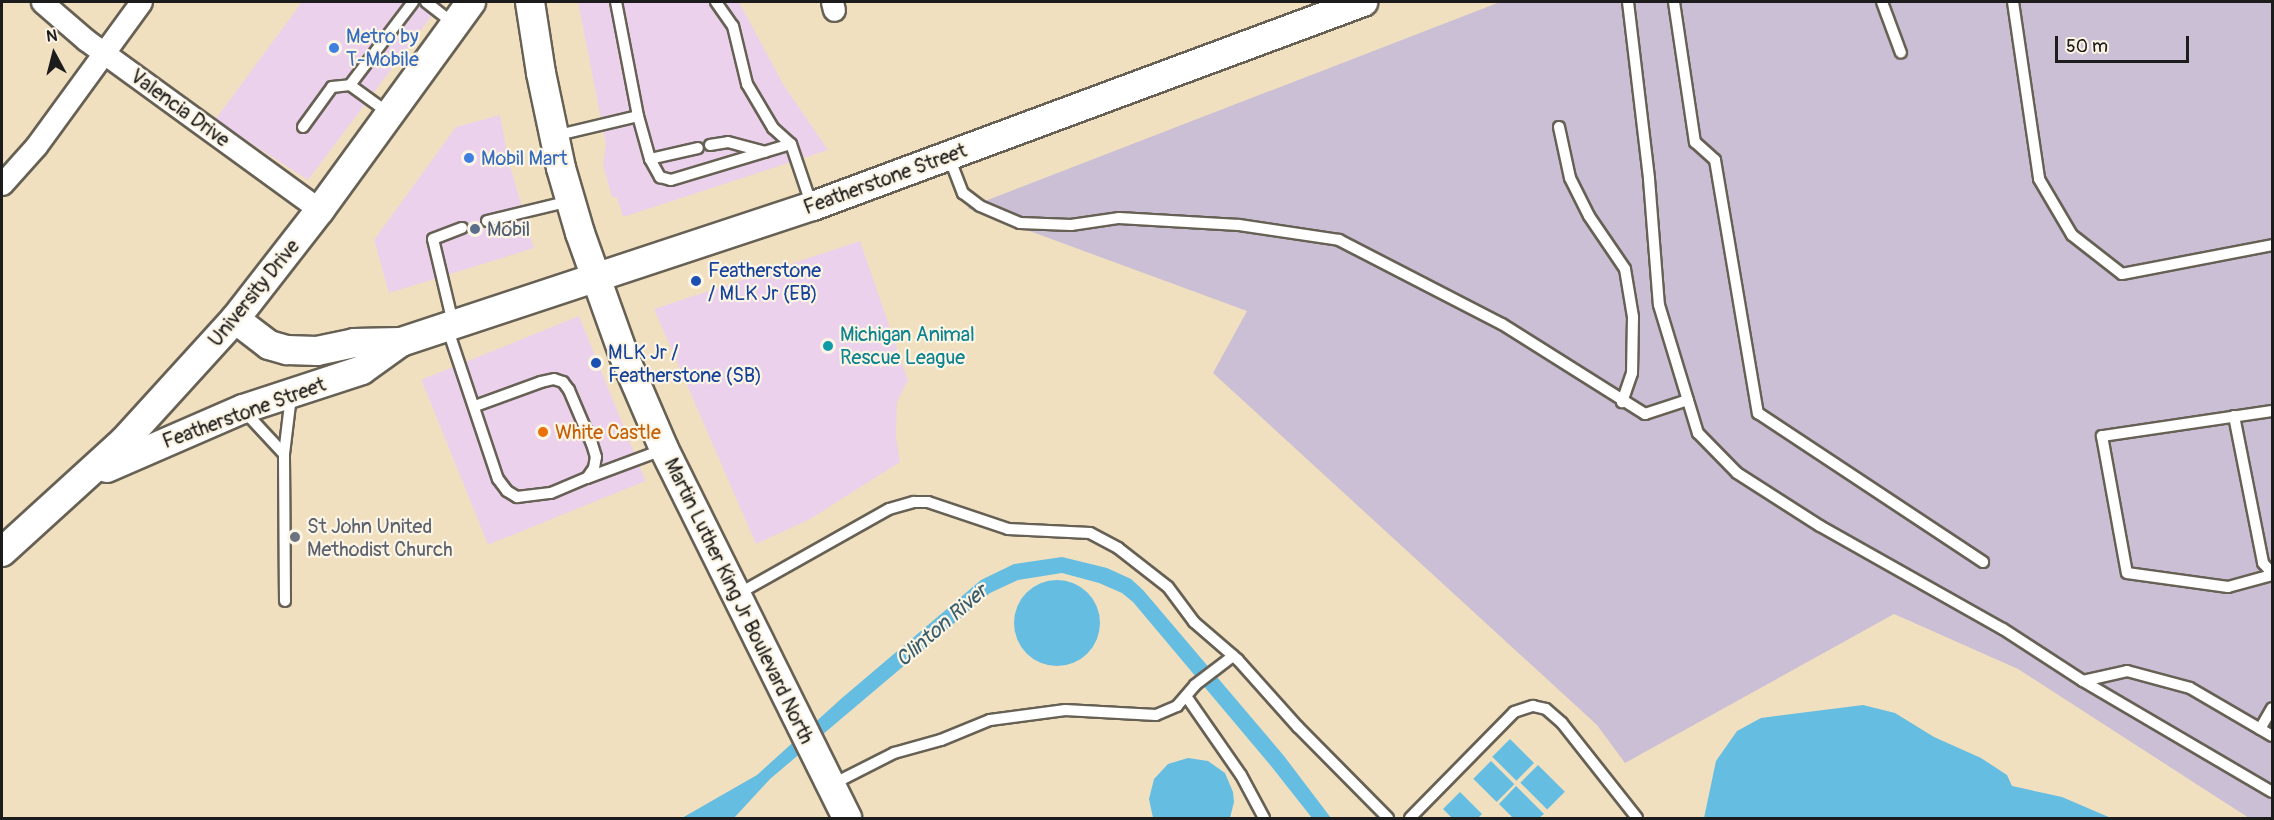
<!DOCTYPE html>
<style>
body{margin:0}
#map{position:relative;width:2274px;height:820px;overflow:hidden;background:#f1e0bf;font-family:Pangolin,sans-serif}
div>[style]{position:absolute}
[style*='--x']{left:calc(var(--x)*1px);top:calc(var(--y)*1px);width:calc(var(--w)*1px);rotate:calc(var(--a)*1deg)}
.built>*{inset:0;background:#ebd1eb;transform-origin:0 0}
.industrial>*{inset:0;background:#cbbfd5}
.water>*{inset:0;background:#65bde2;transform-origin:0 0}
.round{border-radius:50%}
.roads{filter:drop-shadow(2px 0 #676155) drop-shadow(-2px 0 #676155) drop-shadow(0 2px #676155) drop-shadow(0 -2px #676155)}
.lane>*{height:10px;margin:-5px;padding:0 5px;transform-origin:5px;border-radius:5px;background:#fff}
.street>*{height:21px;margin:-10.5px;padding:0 10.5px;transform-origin:10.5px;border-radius:10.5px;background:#fff}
.secondary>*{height:28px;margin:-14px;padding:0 14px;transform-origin:14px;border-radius:14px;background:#fff}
.dots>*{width:16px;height:16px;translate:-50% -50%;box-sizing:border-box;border:3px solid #fcf5e5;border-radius:50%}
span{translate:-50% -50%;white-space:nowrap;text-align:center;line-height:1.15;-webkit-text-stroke:4.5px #fcf5e5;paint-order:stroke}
.shop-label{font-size:20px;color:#366cbe}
.left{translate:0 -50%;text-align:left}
.street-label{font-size:20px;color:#1c1c1c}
.service-label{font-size:20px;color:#4e5e75}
.transit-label{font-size:20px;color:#164399}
.culture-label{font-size:20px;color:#0d838f}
.food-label{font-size:20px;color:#c56008}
.worship-label{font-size:20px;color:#5b616d}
.water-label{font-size:21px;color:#395c6b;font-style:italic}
.frame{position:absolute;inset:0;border:3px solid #1c1c1c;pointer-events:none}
.north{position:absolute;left:24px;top:24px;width:60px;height:60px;-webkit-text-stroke:4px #fcf5e5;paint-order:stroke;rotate:353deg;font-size:16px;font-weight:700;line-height:24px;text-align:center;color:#1c1c1c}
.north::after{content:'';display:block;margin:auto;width:21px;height:27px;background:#1c1c1c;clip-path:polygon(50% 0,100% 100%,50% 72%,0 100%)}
.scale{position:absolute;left:2055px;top:36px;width:134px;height:27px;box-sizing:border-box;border:3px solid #1c1c1c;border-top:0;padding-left:8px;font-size:18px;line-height:21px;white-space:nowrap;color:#1c1c1c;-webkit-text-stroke:4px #fcf5e5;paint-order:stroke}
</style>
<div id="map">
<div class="built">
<div style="clip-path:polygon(302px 2px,442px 2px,308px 180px,215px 120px)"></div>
<div style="clip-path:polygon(578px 2px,739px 2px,783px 84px,828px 150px,623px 217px,617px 197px,612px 197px,603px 165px,606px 144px)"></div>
<div style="clip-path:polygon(500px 115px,509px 162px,534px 248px,389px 293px,374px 240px,456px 127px)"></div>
<div style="clip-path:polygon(860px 241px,908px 380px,897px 402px,896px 436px,900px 462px,810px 519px,756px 544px,654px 309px)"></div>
<div style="left:579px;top:316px;width:178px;height:170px;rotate:68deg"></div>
</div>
<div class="industrial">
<div style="clip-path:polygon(1500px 2px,2272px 2px,2272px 818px,2249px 818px,2018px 669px,1894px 614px,1625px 763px,1597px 725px,1213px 373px,1247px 311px,967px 208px)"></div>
</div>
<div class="water">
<div style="clip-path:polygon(1062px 557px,1107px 568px,1131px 579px,1143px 590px,1284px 756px,1331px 818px,1312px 818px,1271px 766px,1133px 602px,1122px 593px,1099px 583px,1062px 573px,1018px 580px,990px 593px,770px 779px,734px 818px,682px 818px,757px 775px,842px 698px,981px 580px,1014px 564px)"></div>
<div class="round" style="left:1014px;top:580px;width:86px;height:86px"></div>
<div style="clip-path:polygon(1863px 705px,1895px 713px,1934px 737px,1981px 758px,2007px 775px,2012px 786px,2062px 797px,2111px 818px,1704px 818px,1716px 761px,1737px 731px,1761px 718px)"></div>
<div style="left:1510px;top:739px;width:34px;height:25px;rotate:45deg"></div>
<div style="clip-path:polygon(1188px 758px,1208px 761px,1225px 773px,1233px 792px,1234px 802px,1230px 818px,1153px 818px,1149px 799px,1154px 779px,1168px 764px)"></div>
<div style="left:1491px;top:761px;width:33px;height:25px;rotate:45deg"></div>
<div style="left:1538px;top:765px;width:38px;height:25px;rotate:45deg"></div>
<div style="clip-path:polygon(1516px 786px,1544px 814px,1539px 818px,1513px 818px,1499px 804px)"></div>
<div style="clip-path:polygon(1460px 792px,1482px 814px,1478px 818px,1452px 818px,1443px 809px)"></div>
</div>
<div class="roads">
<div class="lane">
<div style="--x:426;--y:2;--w:36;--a:38"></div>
<div style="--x:716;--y:2;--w:29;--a:55"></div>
<div style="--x:733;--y:26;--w:60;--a:76.4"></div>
<div style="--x:747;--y:84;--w:51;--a:59.4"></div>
<div style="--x:773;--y:128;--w:24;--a:42"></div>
<div style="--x:791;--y:144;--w:65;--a:71.3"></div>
<div style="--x:1628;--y:2;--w:178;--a:83.2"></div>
<div style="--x:1649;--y:179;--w:126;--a:85.5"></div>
<div style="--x:1659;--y:305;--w:134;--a:73.1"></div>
<div style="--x:1698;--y:433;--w:56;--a:45.7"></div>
<div style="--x:1737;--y:473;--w:98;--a:32.6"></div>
<div style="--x:1820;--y:526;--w:210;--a:29.4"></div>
<div style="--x:2003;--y:629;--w:95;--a:33"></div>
<div style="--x:2083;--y:681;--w:219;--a:30.4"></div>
<div style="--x:1674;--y:2;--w:142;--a:81.5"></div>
<div style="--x:1695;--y:142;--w:27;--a:42"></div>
<div style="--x:1715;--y:160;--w:257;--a:80.4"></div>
<div style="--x:1758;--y:413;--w:270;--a:33.5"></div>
<div style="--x:1882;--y:2;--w:54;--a:69.6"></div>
<div style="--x:2013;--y:2;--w:179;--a:81.6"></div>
<div style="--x:2039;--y:179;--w:65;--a:59.5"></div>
<div style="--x:2072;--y:235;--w:63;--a:38"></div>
<div style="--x:2122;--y:274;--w:153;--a:-10.9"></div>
<div style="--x:390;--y:114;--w:49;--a:-144.1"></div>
<div style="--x:350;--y:85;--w:104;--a:-52.8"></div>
<div style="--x:638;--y:116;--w:45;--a:74.4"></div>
<div style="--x:650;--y:159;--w:21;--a:61"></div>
<div style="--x:660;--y:177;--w:11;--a:15"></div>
<div style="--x:671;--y:180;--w:125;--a:-16.7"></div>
<div style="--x:303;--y:127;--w:49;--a:-54.1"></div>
<div style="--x:332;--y:87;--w:18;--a:-6"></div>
<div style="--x:1559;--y:127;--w:52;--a:77.8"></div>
<div style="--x:1570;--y:178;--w:42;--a:63.4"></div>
<div style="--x:1589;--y:216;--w:64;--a:55.8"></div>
<div style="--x:1625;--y:269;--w:49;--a:80.5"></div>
<div style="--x:1633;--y:317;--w:56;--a:91"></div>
<div style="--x:1632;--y:373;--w:31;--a:109"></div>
<div style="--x:554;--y:136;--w:86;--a:-13.4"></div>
<div style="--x:638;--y:116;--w:116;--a:-100.9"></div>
<div style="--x:710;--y:145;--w:18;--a:-9"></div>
<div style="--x:728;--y:142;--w:38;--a:15"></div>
<div style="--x:949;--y:157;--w:39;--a:69"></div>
<div style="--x:963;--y:193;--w:21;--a:37"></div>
<div style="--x:980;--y:206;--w:43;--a:23"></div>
<div style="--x:1020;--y:223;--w:51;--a:2.2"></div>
<div style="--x:1071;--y:225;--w:49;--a:-8.3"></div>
<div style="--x:1119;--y:218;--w:120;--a:3.3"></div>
<div style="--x:1239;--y:225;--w:101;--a:8.5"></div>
<div style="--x:1339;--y:240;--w:183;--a:27.3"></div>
<div style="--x:1502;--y:324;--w:169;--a:32.2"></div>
<div style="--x:1645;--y:414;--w:45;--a:-18"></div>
<div style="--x:650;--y:159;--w:49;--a:-12.9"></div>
<div style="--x:487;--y:221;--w:85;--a:-13.5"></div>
<div style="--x:453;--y:323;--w:86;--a:-103.4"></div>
<div style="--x:433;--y:239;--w:31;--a:-21"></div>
<div style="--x:447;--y:327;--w:160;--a:71.5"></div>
<div style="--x:498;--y:479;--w:15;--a:53"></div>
<div style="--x:507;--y:491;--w:12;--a:31"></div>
<div style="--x:517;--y:497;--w:34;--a:-7"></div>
<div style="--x:551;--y:493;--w:39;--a:-23"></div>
<div style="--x:587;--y:478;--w:12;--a:-55"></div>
<div style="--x:594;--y:468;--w:11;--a:-80"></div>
<div style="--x:596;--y:457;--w:14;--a:-107"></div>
<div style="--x:592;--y:444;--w:59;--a:-113.1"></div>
<div style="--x:569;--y:390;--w:10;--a:-127"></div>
<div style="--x:563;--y:382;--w:9;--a:-162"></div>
<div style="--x:554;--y:379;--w:13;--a:167"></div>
<div style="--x:541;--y:382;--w:70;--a:160"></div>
<div style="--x:2272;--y:411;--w:172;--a:171.6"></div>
<div style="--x:2102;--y:436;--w:139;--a:79.7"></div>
<div style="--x:2127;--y:573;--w:102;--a:7.9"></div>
<div style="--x:2228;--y:587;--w:46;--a:-15.3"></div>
<div style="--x:245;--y:412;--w:57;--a:47.1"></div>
<div style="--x:2234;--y:416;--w:150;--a:78.8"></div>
<div style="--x:2263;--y:563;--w:13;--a:48"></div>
<div style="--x:587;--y:478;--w:80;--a:-20.5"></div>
<div style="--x:738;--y:594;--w:173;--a:-29.4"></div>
<div style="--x:889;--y:509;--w:26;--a:-16"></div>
<div style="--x:914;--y:502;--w:14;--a:0"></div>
<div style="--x:928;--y:502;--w:84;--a:18.6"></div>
<div style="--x:1008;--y:529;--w:82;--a:2.8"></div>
<div style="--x:1090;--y:533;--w:32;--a:28"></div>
<div style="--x:1118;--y:548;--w:63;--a:38"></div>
<div style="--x:1168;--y:587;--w:44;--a:53.4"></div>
<div style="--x:1194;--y:622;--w:58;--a:40.8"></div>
<div style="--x:1238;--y:660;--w:90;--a:48.2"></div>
<div style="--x:1298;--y:727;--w:128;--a:45.3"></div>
<div style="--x:285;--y:601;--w:147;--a:-90.4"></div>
<div style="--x:284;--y:454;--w:58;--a:-83.1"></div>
<div style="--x:2083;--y:681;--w:45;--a:-12.8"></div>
<div style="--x:2127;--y:671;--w:65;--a:15.1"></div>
<div style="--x:2190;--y:688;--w:95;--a:30.3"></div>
<div style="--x:1186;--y:696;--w:96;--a:55.2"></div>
<div style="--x:1241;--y:775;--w:49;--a:61.9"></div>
<div style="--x:2260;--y:729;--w:24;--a:-60"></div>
<div style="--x:831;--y:785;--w:71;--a:-26.9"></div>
<div style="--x:894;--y:753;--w:49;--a:-15.5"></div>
<div style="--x:941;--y:740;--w:53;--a:-22.2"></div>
<div style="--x:990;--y:720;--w:76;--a:-7.6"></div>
<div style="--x:1065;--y:710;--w:91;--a:3.1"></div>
<div style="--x:1156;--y:715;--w:23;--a:-23"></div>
<div style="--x:1177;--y:706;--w:28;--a:-49"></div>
<div style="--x:1195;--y:685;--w:48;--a:-37.3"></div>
<div style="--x:1410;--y:818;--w:148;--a:-45.5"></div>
<div style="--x:1514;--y:712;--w:20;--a:-18"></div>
<div style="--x:1533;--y:706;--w:13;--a:13"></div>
<div style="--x:1546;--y:709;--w:21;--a:41"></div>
<div style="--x:1562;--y:723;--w:121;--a:51.7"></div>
</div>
<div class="street">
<div style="--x:42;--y:2;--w:58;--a:40.8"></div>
<div style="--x:86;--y:40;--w:289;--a:36"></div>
<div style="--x:832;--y:2;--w:8;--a:76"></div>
<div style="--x:2;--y:184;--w:51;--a:-48.2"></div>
<div style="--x:36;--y:146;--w:178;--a:-53.9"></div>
</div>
<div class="secondary">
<div style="--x:530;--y:2;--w:72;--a:81.2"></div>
<div style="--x:541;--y:73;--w:97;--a:78.1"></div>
<div style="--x:561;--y:168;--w:68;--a:73.7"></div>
<div style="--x:580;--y:233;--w:131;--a:70.3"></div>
<div style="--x:624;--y:356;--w:101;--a:66.7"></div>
<div style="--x:664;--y:449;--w:412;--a:63.6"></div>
<div style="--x:235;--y:319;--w:43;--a:37.4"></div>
<div style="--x:269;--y:345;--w:19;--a:16"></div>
<div style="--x:287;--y:350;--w:30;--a:2"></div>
<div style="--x:317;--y:351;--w:38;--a:-12"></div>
<div style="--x:354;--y:343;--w:47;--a:-1.2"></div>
<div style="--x:401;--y:342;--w:434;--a:-18.3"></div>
<div style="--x:813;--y:206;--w:587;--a:-20.35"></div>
<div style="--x:107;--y:468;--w:148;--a:-23.5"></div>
<div style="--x:243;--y:409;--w:125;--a:-18.1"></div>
<div style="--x:362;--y:370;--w:48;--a:-35.7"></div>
<div style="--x:2;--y:552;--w:165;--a:-42.3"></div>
<div style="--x:124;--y:441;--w:165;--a:-47.7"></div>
<div style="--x:235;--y:319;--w:138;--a:-52.1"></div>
<div style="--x:320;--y:210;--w:257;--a:-54"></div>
</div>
</div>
<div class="dots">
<div style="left:334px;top:48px;background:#3f7fe0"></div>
<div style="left:469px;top:158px;background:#3f7fe0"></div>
<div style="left:475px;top:229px;background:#5c6f8a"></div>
<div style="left:696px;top:281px;background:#1a4fb4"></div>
<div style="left:828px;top:346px;background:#0f9aa8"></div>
<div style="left:596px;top:363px;background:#1a4fb4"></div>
<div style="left:543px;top:432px;background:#e8710a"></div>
<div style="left:295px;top:537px;background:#6b7280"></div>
</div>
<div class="shop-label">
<span class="left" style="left:346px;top:48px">Metro by<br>T-Mobile</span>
<span class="left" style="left:481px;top:158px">Mobil Mart</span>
</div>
<div class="street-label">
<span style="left:180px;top:108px;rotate:36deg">Valencia Drive</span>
<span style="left:885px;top:179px;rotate:-20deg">Featherstone Street</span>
<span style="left:254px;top:293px;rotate:-51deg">University Drive</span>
<span style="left:244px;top:413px;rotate:-20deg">Featherstone Street</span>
<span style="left:739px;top:601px;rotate:64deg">Martin Luther King Jr Boulevard North</span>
</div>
<div class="service-label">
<span class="left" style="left:487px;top:229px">Mobil</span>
</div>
<div class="transit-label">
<span class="left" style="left:708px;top:282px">Featherstone<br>/ MLK Jr (EB)</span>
<span class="left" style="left:608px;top:364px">MLK Jr /<br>Featherstone (SB)</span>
</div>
<div class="culture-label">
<span class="left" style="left:840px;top:346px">Michigan Animal<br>Rescue League</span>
</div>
<div class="food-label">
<span class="left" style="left:555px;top:432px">White Castle</span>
</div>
<div class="worship-label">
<span class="left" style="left:307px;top:538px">St John United<br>Methodist Church</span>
</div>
<div class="water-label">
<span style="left:942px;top:626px;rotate:-41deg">Clinton River</span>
</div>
<div class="frame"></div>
<div class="north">N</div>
<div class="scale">50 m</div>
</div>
